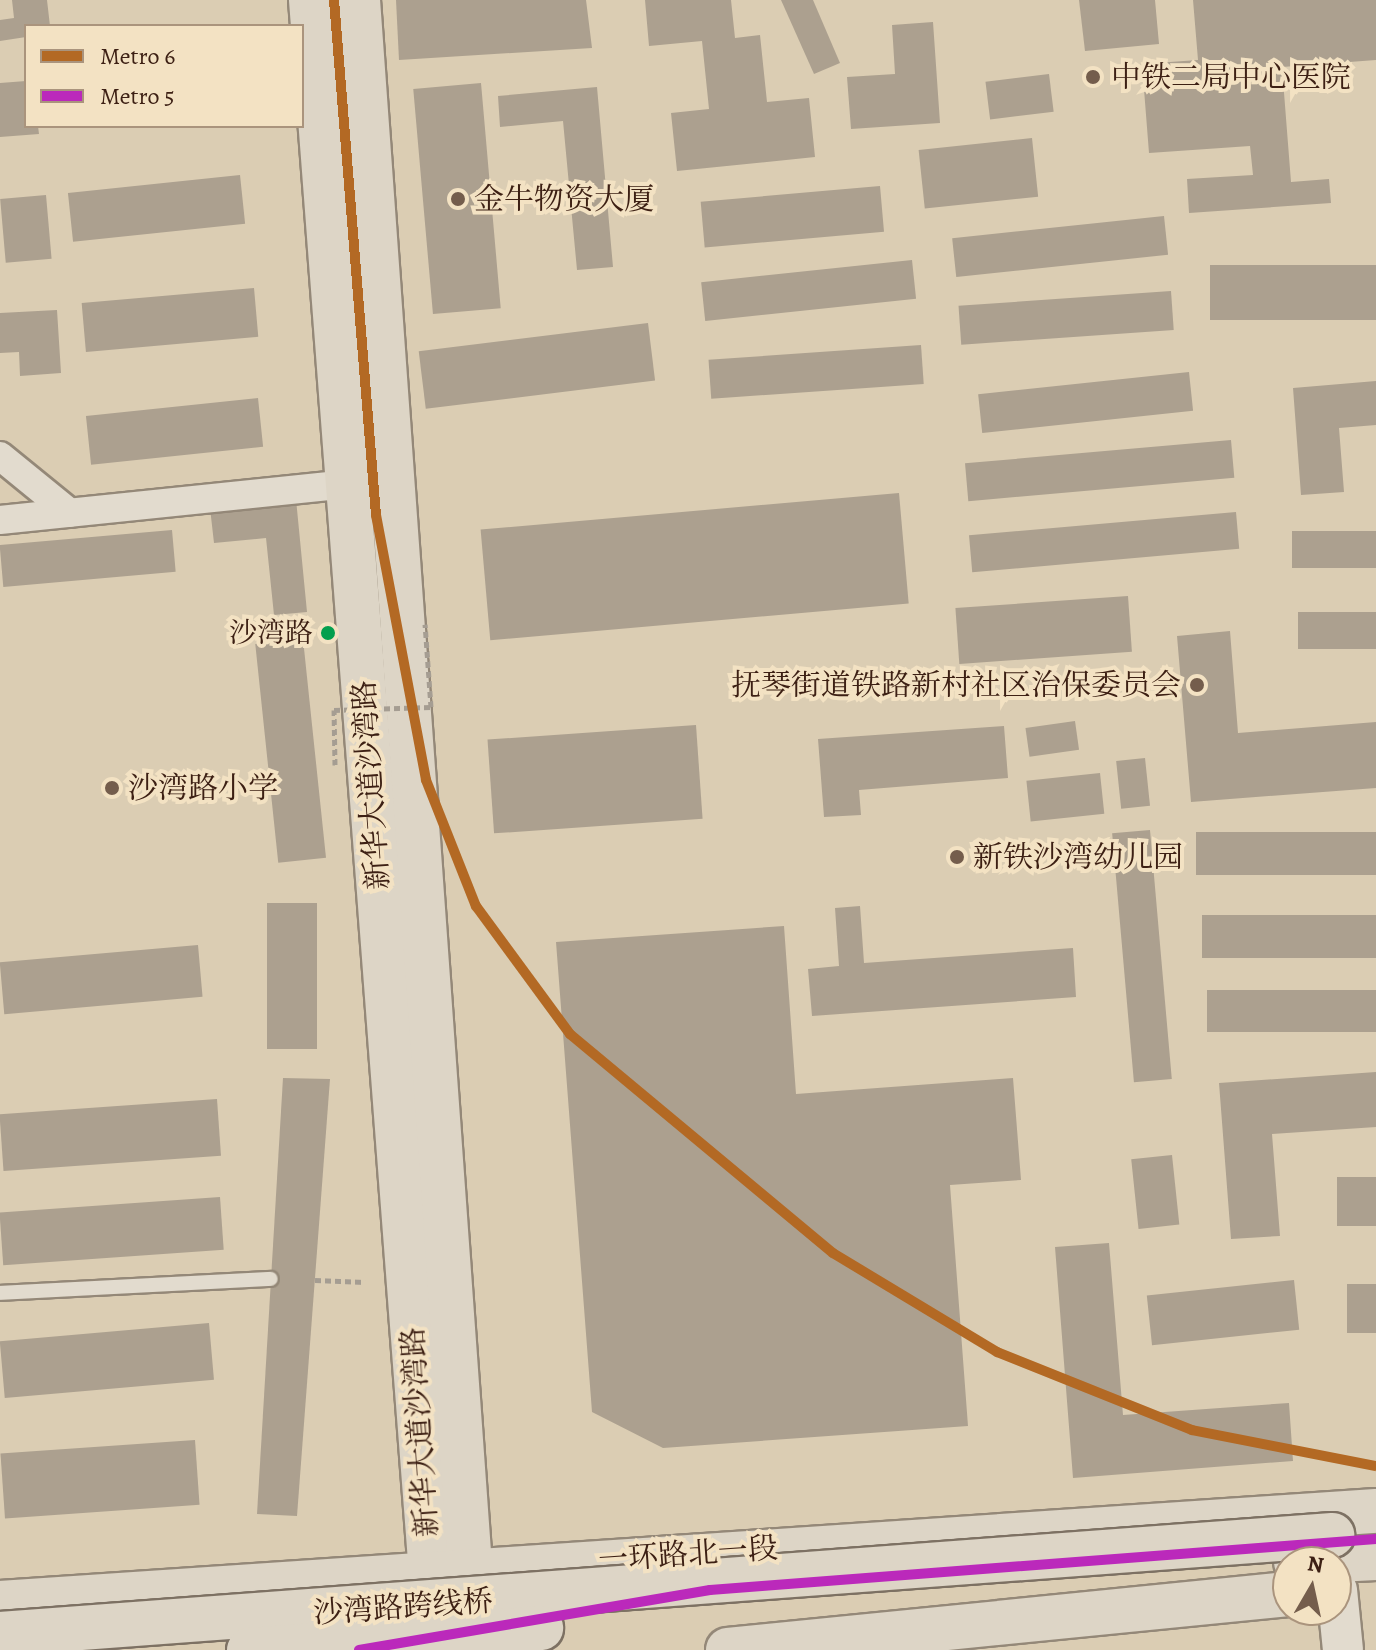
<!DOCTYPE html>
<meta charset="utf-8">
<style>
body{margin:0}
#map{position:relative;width:1376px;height:1650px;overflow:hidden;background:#dbcdb3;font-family:Alegreya,"Noto Serif SC",serif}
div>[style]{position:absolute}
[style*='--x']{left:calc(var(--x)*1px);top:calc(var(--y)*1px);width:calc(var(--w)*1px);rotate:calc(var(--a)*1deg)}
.building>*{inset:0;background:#aca08f;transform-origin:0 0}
.path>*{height:5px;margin-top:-2.5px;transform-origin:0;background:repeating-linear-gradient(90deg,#a59d92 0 6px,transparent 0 10px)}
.roads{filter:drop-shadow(2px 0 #948878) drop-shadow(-2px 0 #948878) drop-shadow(0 2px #948878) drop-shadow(0 -2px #948878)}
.lane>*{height:14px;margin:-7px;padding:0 7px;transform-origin:7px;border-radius:7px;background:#e2dbce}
.street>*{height:28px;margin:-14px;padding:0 14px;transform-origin:14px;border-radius:14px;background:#e2dbce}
.secondary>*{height:40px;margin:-20px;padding:0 20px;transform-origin:20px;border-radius:20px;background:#e2dbce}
.primary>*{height:44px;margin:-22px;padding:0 22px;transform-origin:22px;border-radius:22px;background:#ddd5c6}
.path-bridge>*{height:5px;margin-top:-2.5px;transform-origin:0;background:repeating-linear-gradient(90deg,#a59d92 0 6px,transparent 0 10px)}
.bridges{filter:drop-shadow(2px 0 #7d7163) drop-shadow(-2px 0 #7d7163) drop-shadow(0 2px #7d7163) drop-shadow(0 -2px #7d7163)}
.primary-bridge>*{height:44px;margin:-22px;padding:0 22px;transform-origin:22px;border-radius:22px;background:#ddd5c6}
.metro-1>*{height:10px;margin:-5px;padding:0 5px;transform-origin:5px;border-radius:5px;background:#b36924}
.metro-2>*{height:10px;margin:-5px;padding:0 5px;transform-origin:5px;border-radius:5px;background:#bb29bb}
.dots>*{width:22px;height:22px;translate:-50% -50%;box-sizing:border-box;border:4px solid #f3e2c3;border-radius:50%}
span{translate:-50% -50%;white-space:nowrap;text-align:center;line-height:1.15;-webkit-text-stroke:8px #f3e2c3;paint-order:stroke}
.bus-label{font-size:28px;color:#3d2014}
.right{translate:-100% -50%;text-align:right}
.poi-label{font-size:30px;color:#3d2014}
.left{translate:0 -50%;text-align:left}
.street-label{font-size:30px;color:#3d2014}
.legend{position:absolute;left:24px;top:24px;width:280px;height:104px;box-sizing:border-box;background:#f3e2c3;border:2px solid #aa947d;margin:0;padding:10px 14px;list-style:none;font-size:24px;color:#3d2014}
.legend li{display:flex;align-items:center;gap:16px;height:40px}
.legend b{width:40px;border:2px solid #aa947d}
.north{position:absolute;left:1272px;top:1546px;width:80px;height:80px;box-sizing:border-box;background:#f3e2c3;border:2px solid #aa947d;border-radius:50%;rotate:9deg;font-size:22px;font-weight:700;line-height:32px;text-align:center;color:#3d2014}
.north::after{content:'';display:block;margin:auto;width:28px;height:36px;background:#745d4c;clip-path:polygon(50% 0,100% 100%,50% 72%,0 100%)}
</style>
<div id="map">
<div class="building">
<div style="clip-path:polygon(12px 0,47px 0,50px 26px,26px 26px,26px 37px,0 41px,0 20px,14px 18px)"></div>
<div style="clip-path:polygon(396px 0,586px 0,592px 48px,399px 60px)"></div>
<div style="clip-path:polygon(645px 0,731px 0,735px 38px,760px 35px,767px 102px,809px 98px,815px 157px,677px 171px,671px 113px,709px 109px,702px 41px,649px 46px)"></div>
<div style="clip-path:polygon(781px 0,813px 0,840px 63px,814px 74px)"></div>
<div style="clip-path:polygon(1079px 0,1155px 0,1159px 44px,1085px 51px)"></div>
<div style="clip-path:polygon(1193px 0,1376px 0,1376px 60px,1282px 67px,1291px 182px,1329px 179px,1331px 203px,1189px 213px,1187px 179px,1253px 175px,1250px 146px,1149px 153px,1142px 64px,1198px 60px)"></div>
<div style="clip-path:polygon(933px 22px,940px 123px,851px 129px,847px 77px,895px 74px,892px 25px)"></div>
<div style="left:1049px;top:74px;width:38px;height:64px;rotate:83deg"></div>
<div style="clip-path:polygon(26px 81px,26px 126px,38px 126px,39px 134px,0 137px,0 83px)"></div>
<div style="left:481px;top:83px;width:226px;height:68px;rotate:85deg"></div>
<div style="clip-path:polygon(597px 87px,613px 267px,577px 270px,563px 121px,500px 127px,498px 96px)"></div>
<div style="left:1032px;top:138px;width:59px;height:114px;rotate:84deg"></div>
<div style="left:240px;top:175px;width:49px;height:173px;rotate:84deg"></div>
<div style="left:880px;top:186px;width:46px;height:180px;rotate:85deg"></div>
<div style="left:46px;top:195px;width:64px;height:46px;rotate:85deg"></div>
<div style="left:1164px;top:216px;width:39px;height:213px;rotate:84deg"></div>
<div style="left:912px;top:260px;width:39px;height:212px;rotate:84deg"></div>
<div style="left:1376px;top:265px;width:55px;height:166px;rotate:90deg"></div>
<div style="left:254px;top:288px;width:49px;height:173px;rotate:85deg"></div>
<div style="left:1171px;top:291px;width:39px;height:213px;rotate:86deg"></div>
<div style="clip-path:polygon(57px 310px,61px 373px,20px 376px,19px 352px,0 353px,0 313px)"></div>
<div style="left:648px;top:323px;width:58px;height:231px;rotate:83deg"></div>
<div style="left:921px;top:345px;width:39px;height:213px;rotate:86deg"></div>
<div style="left:1189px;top:372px;width:39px;height:212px;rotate:84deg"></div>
<div style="clip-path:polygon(1376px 381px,1376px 425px,1339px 428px,1344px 492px,1301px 495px,1293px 388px)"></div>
<div style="left:258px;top:398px;width:49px;height:173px;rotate:84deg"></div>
<div style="left:1231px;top:440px;width:38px;height:267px;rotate:85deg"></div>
<div style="left:899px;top:493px;width:111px;height:420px;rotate:85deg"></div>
<div style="clip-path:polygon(296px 499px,307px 612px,274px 615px,266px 538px,214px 543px,210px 508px)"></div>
<div style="left:1236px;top:512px;width:37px;height:268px;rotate:85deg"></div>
<div style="left:172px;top:530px;width:42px;height:173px;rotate:85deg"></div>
<div style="left:1376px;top:531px;width:37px;height:84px;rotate:90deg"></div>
<div style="left:1128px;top:596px;width:56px;height:173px;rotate:86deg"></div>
<div style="left:1376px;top:612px;width:37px;height:78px;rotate:90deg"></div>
<div style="clip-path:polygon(1230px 631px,1238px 733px,1376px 722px,1376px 788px,1191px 802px,1177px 636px)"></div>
<div style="left:303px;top:639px;width:220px;height:48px;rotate:84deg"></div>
<div style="left:1075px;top:721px;width:29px;height:50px;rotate:82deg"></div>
<div style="left:696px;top:725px;width:94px;height:209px;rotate:86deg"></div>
<div style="clip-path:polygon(1004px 726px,1008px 778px,859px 790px,861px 815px,824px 817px,818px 739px)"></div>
<div style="left:1145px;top:758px;width:48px;height:29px;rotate:84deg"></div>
<div style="left:1100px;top:773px;width:41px;height:74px;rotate:84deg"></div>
<div style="left:1150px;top:830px;width:250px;height:38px;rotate:85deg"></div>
<div style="left:1376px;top:832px;width:43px;height:180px;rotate:90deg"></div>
<div style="left:267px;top:903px;width:50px;height:146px"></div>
<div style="clip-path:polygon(860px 906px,864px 963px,1073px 948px,1076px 997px,812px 1016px,808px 969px,839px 966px,835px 908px)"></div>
<div style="left:1376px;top:915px;width:43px;height:174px;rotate:90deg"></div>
<div style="clip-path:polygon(784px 926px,796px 1094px,1013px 1078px,1021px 1180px,950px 1185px,968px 1426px,663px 1448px,592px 1412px,556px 942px)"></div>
<div style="left:198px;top:945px;width:52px;height:199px;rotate:85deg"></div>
<div style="left:1376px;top:990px;width:42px;height:169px;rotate:90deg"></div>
<div style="clip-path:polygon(1376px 1072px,1376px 1127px,1272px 1134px,1280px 1236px,1231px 1239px,1219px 1083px)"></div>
<div style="clip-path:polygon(283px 1078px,330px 1079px,297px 1516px,257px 1514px)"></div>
<div style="left:217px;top:1099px;width:57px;height:218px;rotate:86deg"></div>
<div style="left:1172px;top:1155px;width:70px;height:41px;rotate:84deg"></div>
<div style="left:1376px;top:1177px;width:49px;height:39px;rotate:90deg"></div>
<div style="left:220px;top:1197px;width:53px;height:221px;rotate:86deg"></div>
<div style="clip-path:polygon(1109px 1243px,1123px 1415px,1289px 1403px,1293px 1461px,1073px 1478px,1055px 1247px)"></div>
<div style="left:1294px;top:1280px;width:50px;height:148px;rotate:84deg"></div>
<div style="left:1376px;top:1284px;width:49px;height:29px;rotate:90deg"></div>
<div style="left:209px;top:1323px;width:57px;height:210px;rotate:85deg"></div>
<div style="left:195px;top:1440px;width:65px;height:195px;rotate:86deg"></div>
</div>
<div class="path">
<div style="--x:315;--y:1280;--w:50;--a:2.3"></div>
</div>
<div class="roads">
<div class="lane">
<div style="--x:0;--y:1293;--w:271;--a:-3"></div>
</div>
<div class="street">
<div style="--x:0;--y:456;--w:90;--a:39.2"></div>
<div style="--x:0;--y:520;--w:350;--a:-5.9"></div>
</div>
<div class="secondary">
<div style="--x:1337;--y:1590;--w:60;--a:84.3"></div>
</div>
<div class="primary">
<div style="--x:311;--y:0;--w:1645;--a:85.64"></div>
<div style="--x:358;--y:0;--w:1641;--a:85.91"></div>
<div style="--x:1296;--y:1562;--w:80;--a:-2.9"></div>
<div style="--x:0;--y:1603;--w:1379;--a:-3.83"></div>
<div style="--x:728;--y:1650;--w:563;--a:-5.71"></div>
</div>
</div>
<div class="path-bridge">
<div style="--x:335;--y:765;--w:55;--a:-91"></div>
<div style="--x:334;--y:710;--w:97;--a:-1.8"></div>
<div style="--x:431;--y:707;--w:83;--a:-94.1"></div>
</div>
<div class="bridges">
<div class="primary-bridge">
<div style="--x:0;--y:1634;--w:1336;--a:-4.25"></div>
<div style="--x:249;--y:1650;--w:293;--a:-4.3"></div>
</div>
</div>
<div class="metro-1">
<div style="--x:334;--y:0;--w:517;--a:85.34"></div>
<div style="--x:376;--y:515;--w:270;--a:79.3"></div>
<div style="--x:426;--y:780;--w:136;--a:68.4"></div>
<div style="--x:476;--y:906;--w:159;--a:53.7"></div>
<div style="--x:570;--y:1034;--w:342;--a:39.8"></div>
<div style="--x:833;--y:1253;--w:192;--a:31.1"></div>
<div style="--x:997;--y:1352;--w:210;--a:21.8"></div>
<div style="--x:1192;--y:1430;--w:187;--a:11.1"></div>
</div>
<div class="metro-2">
<div style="--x:359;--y:1650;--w:356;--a:-9.7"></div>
<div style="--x:710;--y:1590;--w:668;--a:-4.38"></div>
</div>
<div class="dots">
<div style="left:1093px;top:77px;background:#745d4c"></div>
<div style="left:458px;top:199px;background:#745d4c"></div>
<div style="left:328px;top:633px;background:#039f4e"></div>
<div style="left:1197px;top:685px;background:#745d4c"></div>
<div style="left:112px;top:788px;background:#745d4c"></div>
<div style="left:957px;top:857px;background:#745d4c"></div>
</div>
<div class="bus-label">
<span class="right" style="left:313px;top:633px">沙湾路</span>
</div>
<div class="poi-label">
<span class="left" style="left:1111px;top:77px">中铁二局中心医院</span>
<span class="left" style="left:474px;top:199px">金牛物资大厦</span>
<span class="right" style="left:1181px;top:685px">抚琴街道铁路新村社区治保委员会</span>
<span class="left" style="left:128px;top:788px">沙湾路小学</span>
<span class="left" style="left:973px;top:857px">新铁沙湾幼儿园</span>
</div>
<div class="street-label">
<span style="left:371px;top:785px;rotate:-94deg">新华大道沙湾路</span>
<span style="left:420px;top:1432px;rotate:-94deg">新华大道沙湾路</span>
<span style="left:688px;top:1554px;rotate:-4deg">一环路北一段</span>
<span style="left:403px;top:1607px;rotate:-4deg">沙湾路跨线桥</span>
</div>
<ul class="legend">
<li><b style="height:10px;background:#b36924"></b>Metro 6</li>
<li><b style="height:10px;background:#bb29bb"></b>Metro 5</li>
</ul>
<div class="north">N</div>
</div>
